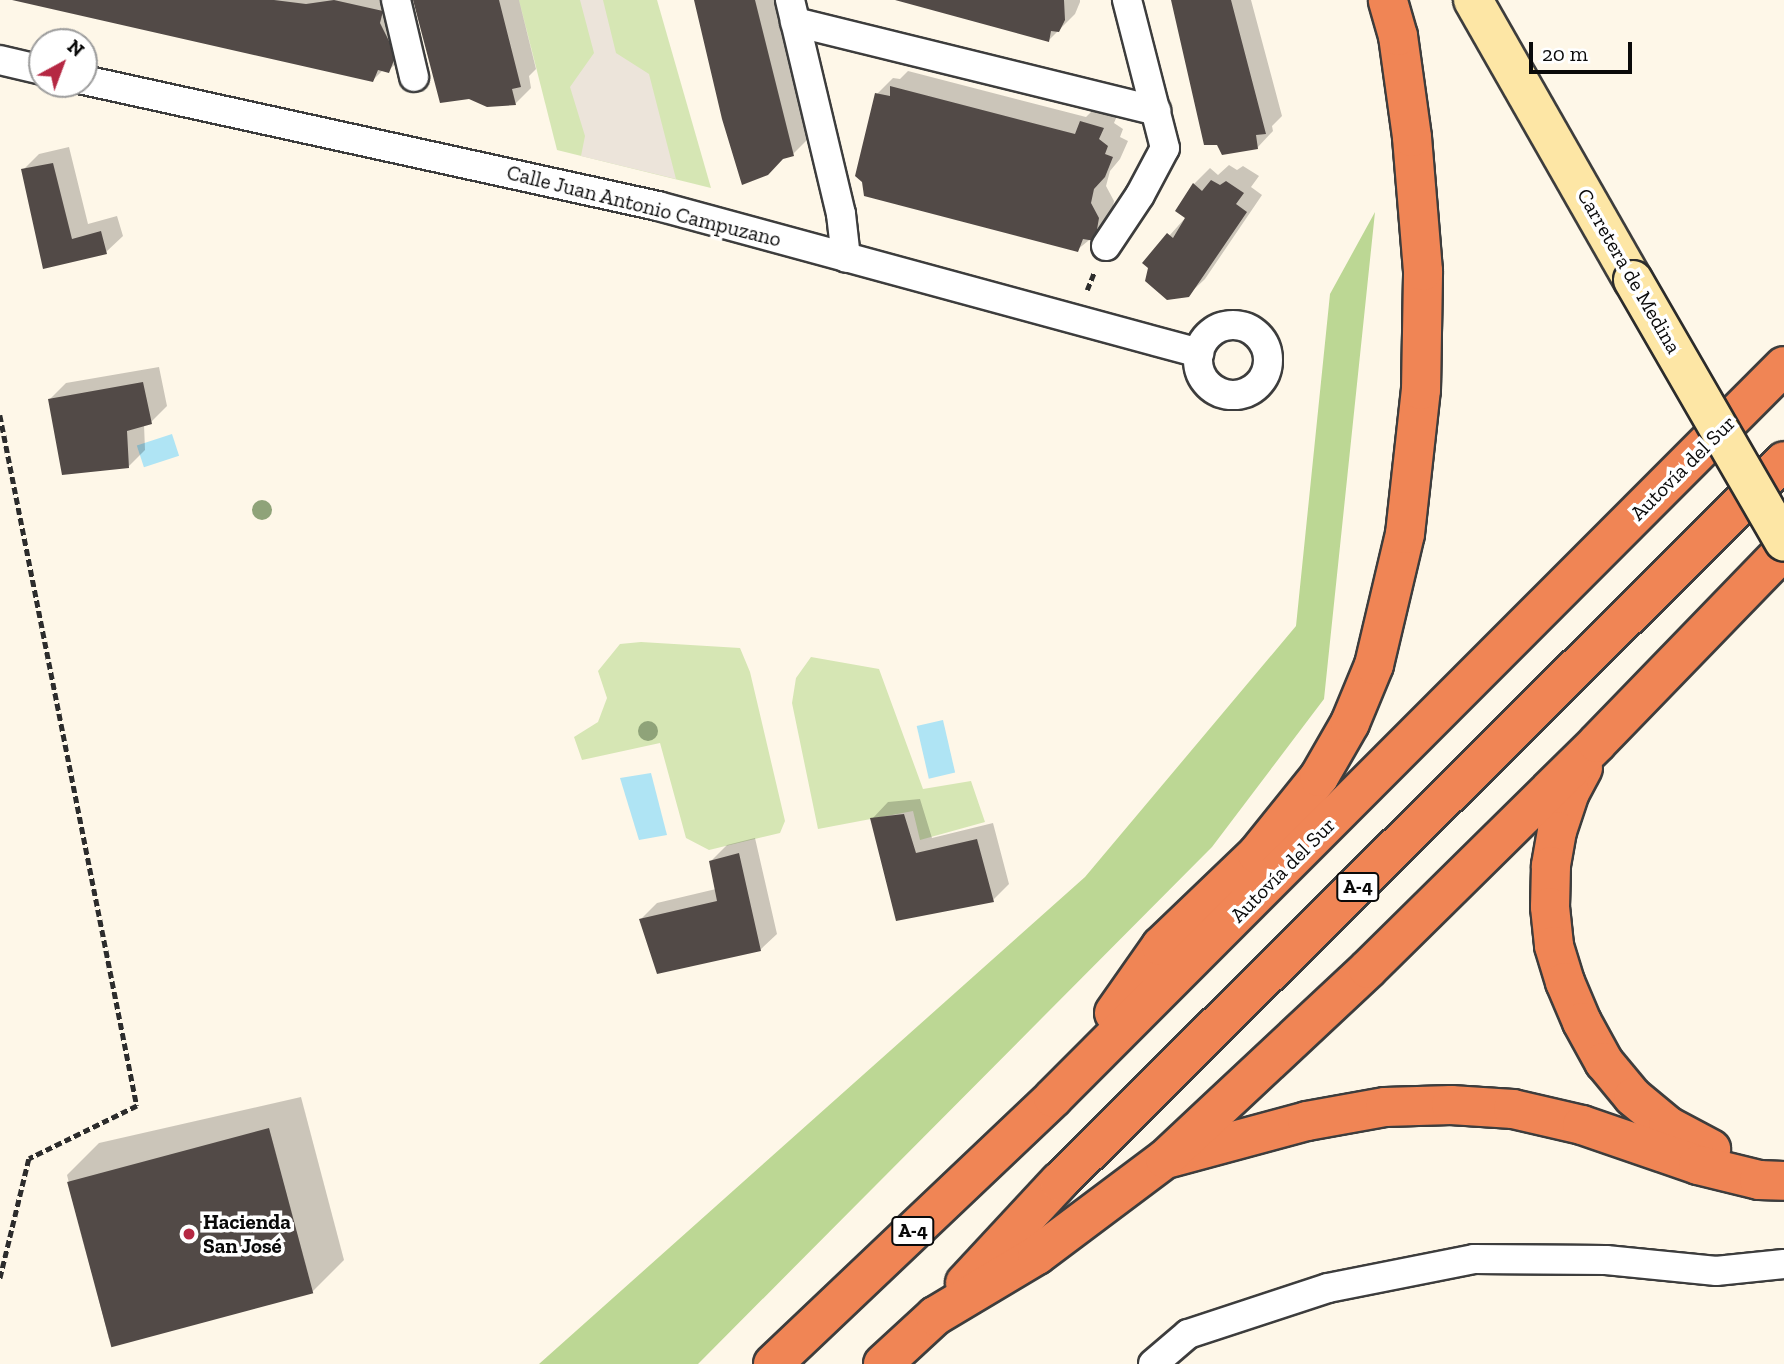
<!DOCTYPE html>
<meta charset="utf-8">
<style>
body{margin:0}
#map{position:relative;width:1784px;height:1364px;overflow:hidden;background:#fef7e8;font-family:"Zilla Slab",serif}
div>[style]{position:absolute}
[style*='--x']{left:calc(var(--x)*1px);top:calc(var(--y)*1px);width:calc(var(--w)*1px);rotate:calc(var(--a)*1deg)}
.green>*{inset:0;background:#d6e6b4}
.forest>*{inset:0;background:#bcd794}
.plaza>*{inset:0;background:#ece4da}
.water>*{inset:0;background:#afe4f4;transform-origin:0 0}
.shadow>*{inset:0;background:#0003}
.building>*{inset:0;background:#524a47;transform-origin:0 0}
.path>*{height:4.5px;margin-top:-2.25px;transform-origin:0;background:repeating-linear-gradient(90deg,#2c2c2c 0 7px,transparent 0 10.5px)}
.roads{filter:drop-shadow(2px 0 #3d3d3d) drop-shadow(-2px 0 #3d3d3d) drop-shadow(0 2px #3d3d3d) drop-shadow(0 -2px #3d3d3d)}
.minor>*{height:28px;margin:-14px;padding:0 14px;transform-origin:14px;border-radius:14px;background:#fff}
.minor>.ring{margin:-14px;padding:0;box-sizing:content-box;background:none;border:28px solid #fff;border-radius:50%}
.secondary>*{height:38px;margin:-19px;padding:0 19px;transform-origin:19px;border-radius:19px;background:#fde6a5}
.motorway>*{height:38px;margin:-19px;padding:0 19px;transform-origin:19px;border-radius:19px;background:#f08555}
.bridges{filter:drop-shadow(2px 0 #2c2c2c) drop-shadow(-2px 0 #2c2c2c) drop-shadow(0 2px #2c2c2c) drop-shadow(0 -2px #2c2c2c)}
.secondary-bridge>*{height:38px;margin:-19px;padding:0 19px;transform-origin:19px;border-radius:19px;background:#fde6a5}
.trees>*{width:20px;height:20px;margin:-10px;border-radius:50%;background:#8fa379}
.dots>*{width:19px;height:19px;translate:-50% -50%;box-sizing:border-box;border:4px solid #fff;border-radius:50%}
span{translate:-50% -50%;white-space:nowrap;text-align:center;line-height:1.15;-webkit-text-stroke:7px #fff;paint-order:stroke}
.shield-label span{padding:2px 5px;background:#fff;border:2px solid;border-radius:5px;-webkit-text-stroke-width:0}
.shield-label{font-size:19px;color:#0a0a0a;font-weight:700}
.street-label{font-size:21px;color:#0a0a0a}
.poi-label{font-size:21px;color:#0a0a0a;font-weight:700}
.left{translate:0 -50%;text-align:left}
.north{position:absolute;left:28px;top:28px;width:70px;height:70px;box-sizing:border-box;background:#fff;border:2px solid #9d9d9d;border-radius:50%;rotate:41deg;font-size:19px;font-weight:700;line-height:28px;text-align:center;color:#0a0a0a}
.north::after{content:'';display:block;margin:auto;width:24px;height:32px;background:#b52843;clip-path:polygon(50% 0,100% 100%,50% 72%,0 100%)}
.scale{position:absolute;left:1529px;top:42px;width:103px;height:32px;box-sizing:border-box;border:4px solid #0a0a0a;border-top:0;padding-left:9px;font-size:21px;line-height:24px;white-space:nowrap;color:#0a0a0a;-webkit-text-stroke:5px #fff;paint-order:stroke}
</style>
<div id="map">
<div class="green">
<div style="clip-path:polygon(519px 0,657px 0,711px 188px,557px 150px)"></div>
<div style="clip-path:polygon(641px 642px,740px 648px,750px 672px,785px 821px,780px 833px,709px 850px,686px 838px,660px 743px,582px 760px,574px 737px,598px 722px,607px 698px,598px 671px,620px 644px)"></div>
<div style="clip-path:polygon(811px 657px,879px 669px,923px 789px,971px 781px,985px 822px,920px 840px,913px 811px,818px 829px,792px 703px,796px 678px)"></div>
</div>
<div class="forest">
<div style="clip-path:polygon(1375px 212px,1324px 699px,1212px 847px,698px 1364px,539px 1364px,1085px 877px,1296px 626px,1330px 294px)"></div>
</div>
<div class="plaza">
<div style="clip-path:polygon(580px 0,603px 0,616px 53px,649px 74px,676px 179px,581px 156px,585px 136px,570px 87px,594px 53px)"></div>
</div>
<div class="water">
<div style="left:172px;top:434px;width:23px;height:37px;rotate:72deg"></div>
<div style="left:943px;top:720px;width:54px;height:27px;rotate:77deg"></div>
<div style="clip-path:polygon(651px 773px,667px 835px,639px 840px,620px 778px)"></div>
</div>
<div class="shadow">
<div style="clip-path:polygon(15px 0,397px 0,405px 55px,388px 71px,383px 70px,373px 80px)"></div>
<div style="clip-path:polygon(414px 0,519px 0,536px 69px,529px 76px,531px 88px,515px 104px)"></div>
<div style="clip-path:polygon(696px 0,775px 0,809px 138px,793px 154px)"></div>
<div style="clip-path:polygon(899px 0,1080px 0,1080px 2px,1075px 14px,1049px 40px)"></div>
<div style="clip-path:polygon(1173px 0,1251px 0,1282px 116px,1272px 126px,1273px 131px,1257px 148px)"></div>
<div style="clip-path:polygon(908px 71px,1086px 117px,1098px 105px,1119px 111px,1114px 123px,1123px 129px,1120px 137px,1128px 141px,1120px 159px,1110px 171px,1106px 186px,1114px 201px,1110px 223px,1077px 250px,877px 94px,893px 78px,900px 79px)"></div>
<div style="clip-path:polygon(69px 147px,88px 224px,117px 216px,123px 236px,106px 252px,45px 267px,23px 170px,39px 154px)"></div>
<div style="clip-path:polygon(1229px 165px,1237px 170px,1243px 166px,1259px 176px,1251px 187px,1262px 195px,1205px 279px,1188px 295px,1145px 263px,1186px 217px,1194px 184px,1210px 168px,1218px 175px)"></div>
<div style="clip-path:polygon(159px 367px,167px 406px,151px 422px,144px 424px,145px 450px,129px 466px,50px 399px,66px 383px)"></div>
<div style="clip-path:polygon(920px 799px,932px 838px,993px 823px,1009px 884px,993px 900px,898px 919px,872px 819px,888px 802px)"></div>
<div style="clip-path:polygon(755px 838px,777px 934px,760px 950px,641px 919px,657px 903px,716px 889px,711px 861px,727px 845px)"></div>
<div style="clip-path:polygon(301px 1097px,344px 1260px,313px 1291px,109px 1339px,67px 1175px,99px 1143px)"></div>
</div>
<div class="building">
<div style="clip-path:polygon(12px 0,274px 0,306px 4px,334px 0,383px 11px,380px 23px,396px 55px,389px 73px,378px 70px,373px 82px)"></div>
<div style="clip-path:polygon(413px 0,499px 0,521px 87px,512px 89px,516px 105px,487px 107px,469px 99px,440px 103px)"></div>
<div style="clip-path:polygon(694px 0,755px 0,794px 156px,783px 159px,768px 175px,742px 185px,722px 119px)"></div>
<div style="clip-path:polygon(895px 0,1064px 0,1065px 20px,1059px 32px,1051px 31px,1049px 42px)"></div>
<div style="clip-path:polygon(1171px 0,1231px 0,1266px 134px,1256px 135px,1258px 149px,1222px 155px,1217px 145px,1204px 145px)"></div>
<div style="clip-path:polygon(890px 86px,1075px 134px,1080px 121px,1104px 128px,1099px 139px,1108px 146px,1105px 154px,1113px 157px,1105px 177px,1094px 189px,1091px 203px,1099px 218px,1095px 241px,1083px 239px,1078px 252px,864px 196px,862px 182px,855px 176px,875px 93px,890px 96px)"></div>
<div style="clip-path:polygon(53px 163px,72px 239px,101px 231px,107px 254px,43px 269px,21px 169px)"></div>
<div style="clip-path:polygon(1211px 180px,1220px 185px,1226px 181px,1244px 193px,1236px 204px,1247px 212px,1189px 297px,1167px 300px,1145px 281px,1148px 268px,1142px 263px,1167px 233px,1173px 238px,1185px 218px,1175px 211px,1193px 183px,1202px 191px)"></div>
<div style="clip-path:polygon(143px 382px,152px 424px,127px 431px,129px 468px,62px 475px,48px 399px)"></div>
<div style="clip-path:polygon(904px 814px,916px 853px,977px 839px,994px 902px,896px 921px,870px 818px)"></div>
<div style="clip-path:polygon(739px 853px,761px 951px,657px 974px,639px 919px,717px 901px,709px 861px)"></div>
<div style="left:269px;top:1128px;width:171px;height:209px;rotate:75deg"></div>
</div>
<div class="path">
<div style="--x:1087;--y:290;--w:18;--a:-68"></div>
<div style="--x:0;--y:415;--w:704;--a:78.79"></div>
<div style="--x:137;--y:1106;--w:120;--a:153.9"></div>
<div style="--x:29;--y:1159;--w:123;--a:103.6"></div>
</div>
<div class="roads">
<div class="minor">
<div style="--x:396;--y:0;--w:79;--a:76.8"></div>
<div style="--x:790;--y:0;--w:220;--a:76.6"></div>
<div style="--x:841;--y:214;--w:44;--a:83.5"></div>
<div style="--x:795;--y:22;--w:372;--a:13.8"></div>
<div style="--x:0;--y:60;--w:43;--a:13.4"></div>
<div style="--x:84;--y:80;--w:588;--a:12.38"></div>
<div style="--x:658;--y:206;--w:561;--a:15.2"></div>
<div style="--x:1106;--y:246;--w:61;--a:-56.3"></div>
<div style="--x:1140;--y:195;--w:53;--a:-62"></div>
<div style="--x:1165;--y:148;--w:153;--a:-104.4"></div>
<div class="ring" style="left:1198px;top:325px;width:42px;height:42px"></div>
<div style="--x:1153;--y:1364;--w:46;--a:-40.6"></div>
<div style="--x:1188;--y:1334;--w:147;--a:-18.2"></div>
<div style="--x:1328;--y:1288;--w:149;--a:-11.2"></div>
<div style="--x:1474;--y:1259;--w:132;--a:0.4"></div>
<div style="--x:1606;--y:1260;--w:111;--a:5.7"></div>
<div style="--x:1716;--y:1271;--w:68;--a:-5.9"></div>
</div>
<div class="secondary">
<div style="--x:1473;--y:0;--w:322;--a:60.3"></div>
</div>
<div class="motorway">
<div style="--x:1583;--y:768;--w:27;--a:118"></div>
<div style="--x:1570;--y:792;--w:41;--a:108.4"></div>
<div style="--x:1557;--y:831;--w:36;--a:100"></div>
<div style="--x:1551;--y:866;--w:41;--a:91.4"></div>
<div style="--x:1550;--y:907;--w:39;--a:84"></div>
<div style="--x:1554;--y:946;--w:38;--a:73"></div>
<div style="--x:1565;--y:982;--w:43;--a:67"></div>
<div style="--x:1582;--y:1022;--w:46;--a:61.2"></div>
<div style="--x:1604;--y:1062;--w:45;--a:50.4"></div>
<div style="--x:1633;--y:1097;--w:45;--a:39.6"></div>
<div style="--x:1668;--y:1126;--w:49;--a:28.1"></div>
<div style="--x:1114;--y:1013;--w:82;--a:-55"></div>
<div style="--x:1161;--y:946;--w:133;--a:-43.8"></div>
<div style="--x:1257;--y:854;--w:99;--a:-51.2"></div>
<div style="--x:1319;--y:777;--w:62;--a:-60.1"></div>
<div style="--x:1350;--y:723;--w:63;--a:-67.5"></div>
<div style="--x:1374;--y:665;--w:135;--a:-76.7"></div>
<div style="--x:1405;--y:534;--w:145;--a:-83.7"></div>
<div style="--x:1421;--y:390;--w:119;--a:-89"></div>
<div style="--x:1423;--y:271;--w:134;--a:-94.7"></div>
<div style="--x:1412;--y:137;--w:102;--a:-97.9"></div>
<div style="--x:1398;--y:36;--w:37;--a:-106"></div>
<div style="--x:1170;--y:1158;--w:142;--a:-15.1"></div>
<div style="--x:1307;--y:1121;--w:79;--a:-10.2"></div>
<div style="--x:1385;--y:1107;--w:66;--a:-1.7"></div>
<div style="--x:1451;--y:1105;--w:62;--a:3.7"></div>
<div style="--x:1513;--y:1109;--w:71;--a:13.1"></div>
<div style="--x:1582;--y:1125;--w:123;--a:19"></div>
<div style="--x:1698;--y:1165;--w:63;--a:13.8"></div>
<div style="--x:1759;--y:1180;--w:25;--a:2"></div>
<div style="--x:965;--y:1283;--w:138;--a:-47.1"></div>
<div style="--x:1059;--y:1182;--w:1022;--a:-44.84"></div>
<div style="--x:773;--y:1364;--w:386;--a:-43.5"></div>
<div style="--x:1053;--y:1098;--w:1034;--a:-45.04"></div>
<div style="--x:883;--y:1364;--w:71;--a:-42.7"></div>
<div style="--x:935;--y:1316;--w:119;--a:-30.9"></div>
<div style="--x:1037;--y:1255;--w:160;--a:-36.9"></div>
<div style="--x:1165;--y:1159;--w:278;--a:-43.1"></div>
<div style="--x:1368;--y:969;--w:322;--a:-44.6"></div>
<div style="--x:1597;--y:743;--w:269;--a:-45.9"></div>
</div>
</div>
<div class="bridges">
<div class="secondary-bridge">
<div style="--x:1633;--y:280;--w:302;--a:60"></div>
</div>
</div>
<div class="trees">
<div style="left:262px;top:510px"></div>
<div style="left:648px;top:731px"></div>
</div>
<div class="dots">
<div style="left:189px;top:1234px;background:#b52843"></div>
</div>
<div class="shield-label">
<span style="left:1358px;top:887px">A-4</span>
<span style="left:913px;top:1231px">A-4</span>
</div>
<div class="street-label">
<span style="left:644px;top:206px;rotate:14deg">Calle Juan Antonio Campuzano</span>
<span style="left:1629px;top:271px;rotate:60deg">Carretera de Medina</span>
<span style="left:1683px;top:468px;rotate:-45deg">Autovía del Sur</span>
<span style="left:1283px;top:870px;rotate:-45deg">Autovía del Sur</span>
</div>
<div class="poi-label">
<span class="left" style="left:203px;top:1234px">Hacienda<br>San José</span>
</div>
<div class="north">N</div>
<div class="scale">20 m</div>
</div>
